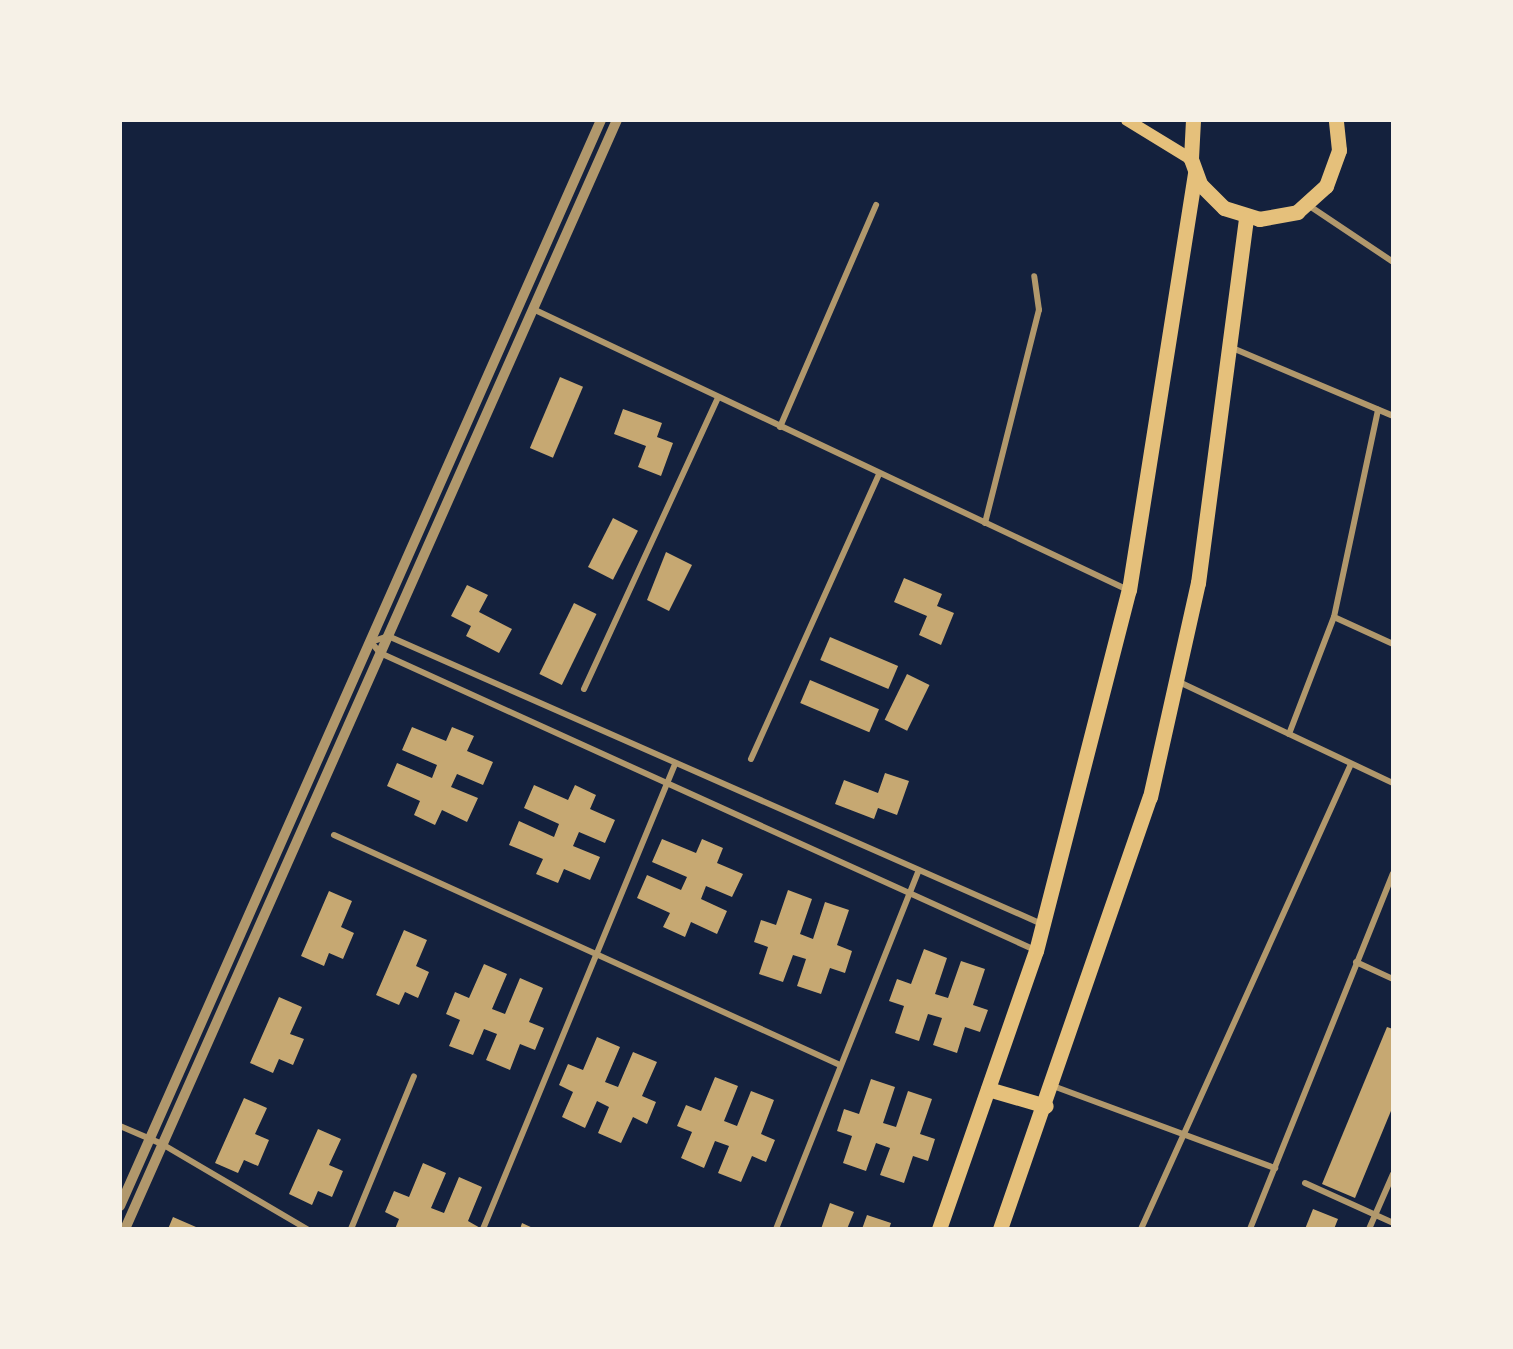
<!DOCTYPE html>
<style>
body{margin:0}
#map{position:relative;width:1513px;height:1349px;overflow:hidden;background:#14213d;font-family:"Exo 2",sans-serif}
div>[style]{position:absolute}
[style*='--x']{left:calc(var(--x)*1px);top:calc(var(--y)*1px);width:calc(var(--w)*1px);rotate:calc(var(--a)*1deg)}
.building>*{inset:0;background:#c6a872;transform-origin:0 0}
.minor>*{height:6px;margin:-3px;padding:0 3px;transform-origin:3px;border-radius:3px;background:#b1986c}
.tertiary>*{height:10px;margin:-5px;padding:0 5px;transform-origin:5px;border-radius:5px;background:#b1986c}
.secondary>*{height:12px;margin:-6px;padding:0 6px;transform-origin:6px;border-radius:6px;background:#e5c07b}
.primary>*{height:15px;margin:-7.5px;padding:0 7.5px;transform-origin:7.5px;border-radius:7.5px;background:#e5c07b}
span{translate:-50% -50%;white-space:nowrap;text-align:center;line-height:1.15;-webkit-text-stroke:4.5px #f6f1e7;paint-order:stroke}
.frame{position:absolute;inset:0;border:122px solid #f6f1e7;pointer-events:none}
</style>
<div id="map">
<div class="building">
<div style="left:560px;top:377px;width:25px;height:77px;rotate:23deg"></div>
<div style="clip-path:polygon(623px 409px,662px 423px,657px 437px,673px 443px,661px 476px,638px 467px,646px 446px,614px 434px)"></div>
<div style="left:613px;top:518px;width:28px;height:55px;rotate:27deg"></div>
<div style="clip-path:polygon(666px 552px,692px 565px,669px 611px,647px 600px)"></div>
<div style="clip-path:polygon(904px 578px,942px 594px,937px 606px,954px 613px,941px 645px,919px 635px,927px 616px,894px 602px)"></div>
<div style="clip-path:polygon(467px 585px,488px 595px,479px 612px,512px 629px,499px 653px,466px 636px,471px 626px,451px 616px)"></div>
<div style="left:574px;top:603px;width:25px;height:79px;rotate:26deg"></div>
<div style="left:830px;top:637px;width:74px;height:25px;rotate:23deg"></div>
<div style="left:907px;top:674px;width:25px;height:51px;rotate:26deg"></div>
<div style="left:810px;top:680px;width:75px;height:25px;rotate:23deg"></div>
<div style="clip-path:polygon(412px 727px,446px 741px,452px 727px,474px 736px,467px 751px,493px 762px,483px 785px,457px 774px,451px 787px,478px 798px,467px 822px,442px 810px,435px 825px,414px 815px,420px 801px,387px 786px,397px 763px,432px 778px,437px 765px,402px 750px)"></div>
<div style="clip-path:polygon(885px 773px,909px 781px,897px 815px,878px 808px,874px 819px,835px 804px,844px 780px,878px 793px)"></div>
<div style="clip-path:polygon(534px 785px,568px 800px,575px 785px,596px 795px,590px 809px,615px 820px,605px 843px,579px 832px,573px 846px,600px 857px,590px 880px,564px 869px,558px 883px,536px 874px,543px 859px,509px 845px,519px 821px,554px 837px,559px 824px,524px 808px)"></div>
<div style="clip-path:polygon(662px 839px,696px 853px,702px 839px,723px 848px,717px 863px,743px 874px,732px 897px,706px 886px,701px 899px,727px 911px,717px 934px,691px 922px,685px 937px,663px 927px,670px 913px,637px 898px,647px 875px,681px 890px,687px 877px,652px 862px)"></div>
<div style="clip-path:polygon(788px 890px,812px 899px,800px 934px,813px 939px,825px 902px,849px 910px,837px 945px,852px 951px,845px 973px,830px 968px,821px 994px,797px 986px,806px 959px,793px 955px,783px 982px,759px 974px,768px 947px,754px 942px,761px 920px,776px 925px)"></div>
<div style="clip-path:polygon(329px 891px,352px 901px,341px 927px,354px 933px,343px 959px,329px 953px,324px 966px,301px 956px)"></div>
<div style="clip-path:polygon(404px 930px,427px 940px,416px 966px,429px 972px,418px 998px,405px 992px,399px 1005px,376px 995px)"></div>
<div style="clip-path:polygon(924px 949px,947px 958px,935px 994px,948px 998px,961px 961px,985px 969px,973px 1005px,988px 1010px,980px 1032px,965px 1027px,957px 1053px,933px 1045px,942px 1018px,928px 1014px,919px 1041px,895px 1033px,904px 1006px,889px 1001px,897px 979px,911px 984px)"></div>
<div style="clip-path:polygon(484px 964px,507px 974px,492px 1009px,505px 1014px,520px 978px,543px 988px,529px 1022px,544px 1028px,535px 1050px,520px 1044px,510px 1070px,486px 1060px,497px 1034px,484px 1029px,473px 1055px,449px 1046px,460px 1020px,446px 1014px,455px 992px,469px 998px)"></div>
<div style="clip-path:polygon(279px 997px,302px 1007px,290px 1034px,304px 1039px,293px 1065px,279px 1059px,273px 1073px,250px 1063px)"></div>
<div style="clip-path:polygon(1387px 1027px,1393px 1029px,1393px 1106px,1355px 1198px,1322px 1184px)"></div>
<div style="clip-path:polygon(597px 1037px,620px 1047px,605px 1082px,618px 1087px,633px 1052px,657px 1062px,642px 1096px,656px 1102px,647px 1124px,633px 1117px,621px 1143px,598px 1133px,609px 1107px,597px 1101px,585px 1128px,562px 1117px,573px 1092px,559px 1085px,568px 1064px,583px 1070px)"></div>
<div style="clip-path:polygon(715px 1077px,738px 1086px,724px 1121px,737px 1126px,751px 1091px,774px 1100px,761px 1134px,775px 1140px,766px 1162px,752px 1156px,741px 1182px,718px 1173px,729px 1146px,715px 1141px,704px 1168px,681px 1158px,692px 1132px,677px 1126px,686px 1105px,701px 1111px)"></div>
<div style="clip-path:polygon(871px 1079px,895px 1087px,883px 1123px,896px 1127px,908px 1091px,932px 1099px,920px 1134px,935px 1139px,928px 1161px,913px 1156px,904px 1183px,880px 1175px,890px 1148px,876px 1143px,866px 1171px,843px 1163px,852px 1136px,837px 1131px,844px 1109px,859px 1114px)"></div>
<div style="clip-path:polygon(244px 1098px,267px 1108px,255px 1134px,269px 1140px,258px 1166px,244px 1160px,238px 1173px,215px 1163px)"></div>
<div style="clip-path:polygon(318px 1129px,341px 1139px,329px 1165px,343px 1171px,332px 1197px,318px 1191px,312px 1205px,289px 1194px)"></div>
<div style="clip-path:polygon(423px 1163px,446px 1173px,431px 1208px,444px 1213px,459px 1177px,482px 1187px,468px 1221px,482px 1229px,395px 1229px,399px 1219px,385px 1212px,394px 1191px,409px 1197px)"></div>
<div style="clip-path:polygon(830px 1203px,854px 1212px,847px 1229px,821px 1229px)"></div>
<div style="clip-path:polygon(1313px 1209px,1338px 1219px,1334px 1229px,1305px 1229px)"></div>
<div style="clip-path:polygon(867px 1215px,891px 1223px,889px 1229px,862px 1229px)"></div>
<div style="clip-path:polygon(173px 1217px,196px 1227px,195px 1229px,168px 1229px)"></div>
<div style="clip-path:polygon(522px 1223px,535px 1229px,520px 1229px)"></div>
</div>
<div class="minor">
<div style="--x:1308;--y:205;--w:102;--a:33.8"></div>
<div style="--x:533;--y:309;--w:658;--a:25.28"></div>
<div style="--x:1230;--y:347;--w:177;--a:22.9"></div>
<div style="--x:780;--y:427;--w:242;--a:-66.6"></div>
<div style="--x:985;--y:523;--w:220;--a:-75.8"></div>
<div style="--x:1039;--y:310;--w:34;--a:-98"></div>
<div style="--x:1334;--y:617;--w:65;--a:24.6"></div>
<div style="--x:1177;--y:681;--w:239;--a:25.3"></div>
<div style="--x:584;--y:689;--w:320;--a:-65.3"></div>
<div style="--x:1289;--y:734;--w:125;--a:-69"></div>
<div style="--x:1334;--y:617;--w:212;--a:-78"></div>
<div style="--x:751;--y:759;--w:312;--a:-65.8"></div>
<div style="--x:334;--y:835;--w:554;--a:24.44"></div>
<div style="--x:1035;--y:950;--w:719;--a:-155.61"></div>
<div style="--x:380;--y:653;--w:14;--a:-129"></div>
<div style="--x:371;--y:642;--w:18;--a:-19"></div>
<div style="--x:388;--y:636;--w:715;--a:23.77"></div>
<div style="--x:1356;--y:962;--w:41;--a:24.7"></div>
<div style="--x:1053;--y:1086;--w:237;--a:20.3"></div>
<div style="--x:120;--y:1126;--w:46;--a:23.2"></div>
<div style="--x:162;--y:1144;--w:168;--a:30.4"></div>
<div style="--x:1305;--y:1183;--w:97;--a:24.4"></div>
<div style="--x:351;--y:1229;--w:165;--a:-67.6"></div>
<div style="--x:483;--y:1229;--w:503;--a:-67.56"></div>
<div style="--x:776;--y:1229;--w:386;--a:-68.3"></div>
<div style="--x:1141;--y:1229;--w:510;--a:-65.7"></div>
<div style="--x:1250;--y:1229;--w:383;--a:-68.1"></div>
<div style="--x:1369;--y:1229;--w:60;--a:-66.4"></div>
</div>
<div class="tertiary">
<div style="--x:120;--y:1206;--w:1188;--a:-66.11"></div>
<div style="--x:125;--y:1229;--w:1213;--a:-66.08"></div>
</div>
<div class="secondary">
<div style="--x:1127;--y:120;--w:75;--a:31.4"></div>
</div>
<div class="primary">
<div style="--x:1193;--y:120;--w:39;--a:93"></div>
<div style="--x:1191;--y:159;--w:27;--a:70"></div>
<div style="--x:1200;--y:184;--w:34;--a:45"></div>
<div style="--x:1224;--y:208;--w:37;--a:17"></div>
<div style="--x:1259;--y:219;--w:39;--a:-10"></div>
<div style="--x:1297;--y:212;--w:39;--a:-42"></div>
<div style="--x:1326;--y:186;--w:38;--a:-70"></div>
<div style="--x:1339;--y:150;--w:30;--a:-96"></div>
<div style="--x:988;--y:1089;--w:60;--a:16.3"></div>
<div style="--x:939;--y:1229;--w:294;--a:-70.8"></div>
<div style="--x:1036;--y:951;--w:373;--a:-75.6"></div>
<div style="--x:1129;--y:590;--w:422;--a:-81"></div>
<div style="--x:1000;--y:1229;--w:457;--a:-70.9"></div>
<div style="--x:1150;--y:797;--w:219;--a:-77.4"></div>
<div style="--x:1198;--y:583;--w:369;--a:-82.5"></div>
</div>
<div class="frame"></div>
</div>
